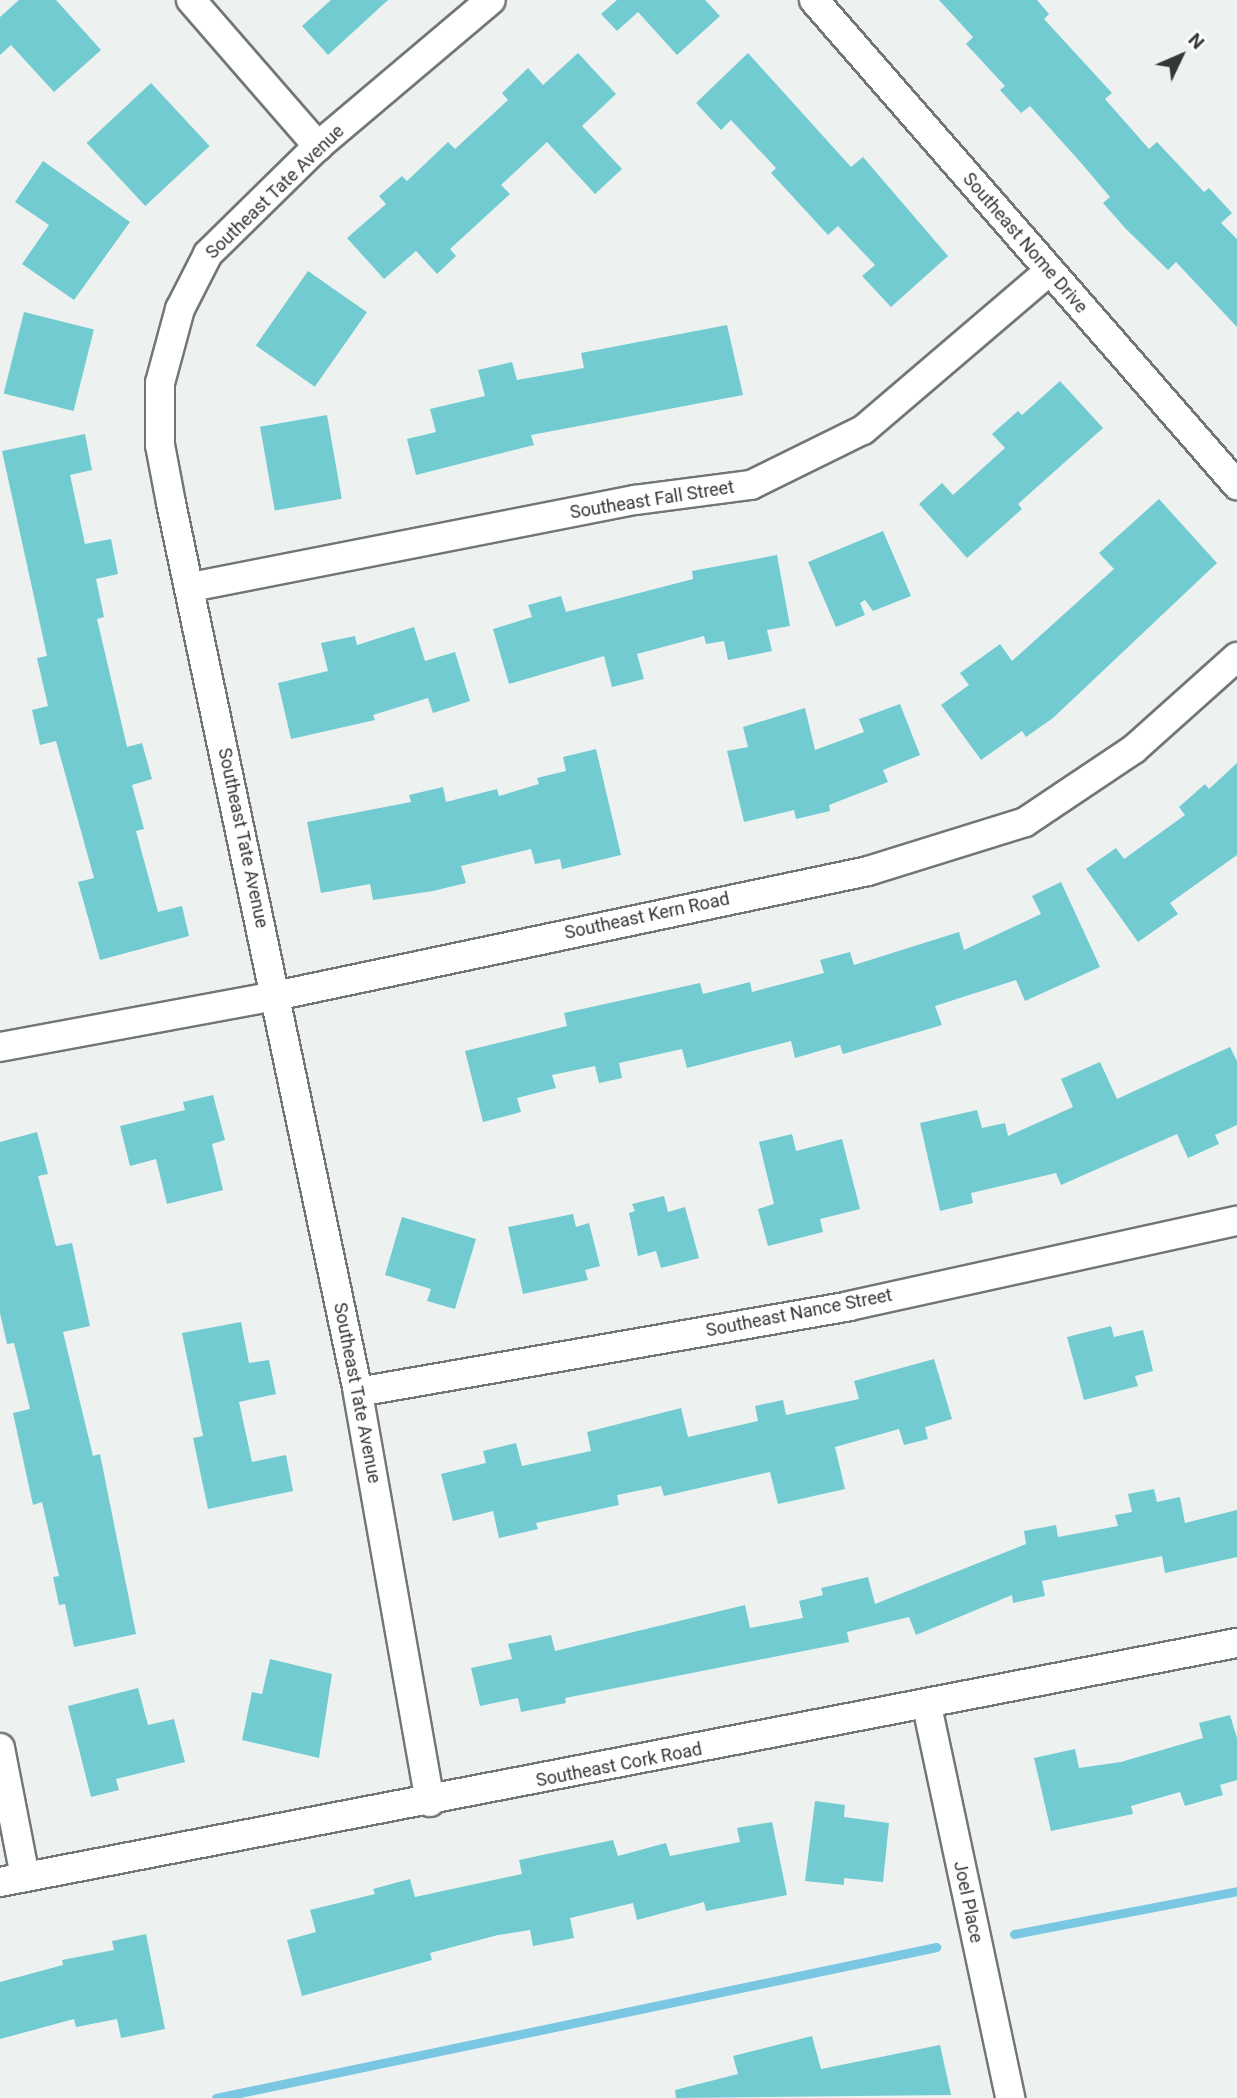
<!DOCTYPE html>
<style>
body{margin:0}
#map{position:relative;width:1237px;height:2098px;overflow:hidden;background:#edf2f1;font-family:Roboto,sans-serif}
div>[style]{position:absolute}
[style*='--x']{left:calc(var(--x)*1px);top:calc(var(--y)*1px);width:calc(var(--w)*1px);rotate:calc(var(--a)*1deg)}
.stream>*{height:9px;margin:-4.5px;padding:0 4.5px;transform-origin:4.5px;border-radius:4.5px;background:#79c7e3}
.building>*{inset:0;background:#72cbd1;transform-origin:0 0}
.roads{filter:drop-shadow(2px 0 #727776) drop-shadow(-2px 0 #727776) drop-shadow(0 2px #727776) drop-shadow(0 -2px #727776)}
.street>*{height:28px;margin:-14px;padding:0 14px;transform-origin:14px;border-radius:14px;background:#fff}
span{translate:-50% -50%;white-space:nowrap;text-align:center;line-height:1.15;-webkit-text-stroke:5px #fff;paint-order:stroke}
.street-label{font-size:18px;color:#353736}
.north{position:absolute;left:1146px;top:21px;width:70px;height:70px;-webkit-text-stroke:5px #fff;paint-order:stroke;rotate:46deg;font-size:19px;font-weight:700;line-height:28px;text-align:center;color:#353736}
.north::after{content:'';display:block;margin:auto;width:24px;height:32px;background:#353736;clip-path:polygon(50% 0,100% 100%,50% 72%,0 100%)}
</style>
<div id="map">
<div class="stream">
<div style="--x:1014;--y:1934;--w:227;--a:-10.9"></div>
<div style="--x:216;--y:2098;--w:736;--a:-11.84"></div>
</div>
<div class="building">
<div style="clip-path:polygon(19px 0,56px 0,101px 50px,54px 92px,11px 45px,0 55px,0 17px)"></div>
<div style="clip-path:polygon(331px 0,388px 0,328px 55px,302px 26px)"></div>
<div style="clip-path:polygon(617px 0,705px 0,720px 16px,677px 55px,638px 12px,617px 31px,601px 14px)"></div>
<div style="clip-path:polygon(939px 0,1037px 0,1049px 14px,1044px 19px,1112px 93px,1105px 99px,1149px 149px,1157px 142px,1204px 192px,1209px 188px,1232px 213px,1221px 223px,1237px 239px,1237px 327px,1176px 262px,1168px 270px,1126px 229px,1103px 203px,1110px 197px,1082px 164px,1030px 106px,1021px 113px,1000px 90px,1005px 86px,966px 44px,973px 37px)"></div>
<div style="clip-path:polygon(578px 53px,616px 94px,582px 126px,622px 169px,595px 194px,547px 142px,501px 185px,510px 194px,450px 249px,456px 256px,437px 274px,416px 251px,384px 279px,347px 238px,386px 204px,379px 196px,402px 176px,407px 181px,448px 142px,455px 149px,508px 100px,502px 93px,528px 68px,543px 85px)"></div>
<div style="clip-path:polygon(748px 53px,851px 167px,863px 157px,948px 256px,891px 307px,862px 276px,875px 265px,838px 226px,828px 235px,771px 173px,776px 168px,731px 120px,721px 130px,696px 103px)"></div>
<div style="left:151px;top:83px;width:86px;height:88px;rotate:47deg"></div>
<div style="clip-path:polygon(43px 161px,130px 222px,74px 300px,22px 264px,49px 225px,15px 202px)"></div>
<div style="left:308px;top:271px;width:72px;height:91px;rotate:35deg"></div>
<div style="left:24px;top:312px;width:72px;height:84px;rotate:14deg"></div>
<div style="clip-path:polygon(727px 325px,743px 395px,531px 435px,534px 445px,416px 475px,407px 439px,436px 432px,430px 409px,485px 396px,478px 370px,512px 362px,517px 380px,584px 368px,581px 353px)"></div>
<div style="clip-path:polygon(1060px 381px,1103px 428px,1018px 504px,1022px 509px,967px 558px,919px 504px,942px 483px,953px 495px,1005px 448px,992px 434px,1018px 411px,1022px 415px)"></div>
<div style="left:327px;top:415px;width:85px;height:68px;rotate:80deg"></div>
<div style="clip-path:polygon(85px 434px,92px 470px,70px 475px,85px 544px,111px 539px,118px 574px,96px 579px,104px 617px,97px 619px,127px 747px,142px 743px,152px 779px,132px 785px,144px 829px,136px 831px,158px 912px,182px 906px,189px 936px,100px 960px,78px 882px,94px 878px,56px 741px,40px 745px,32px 710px,48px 706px,37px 658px,47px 656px,2px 451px)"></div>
<div style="clip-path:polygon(1159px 499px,1217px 563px,1053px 718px,1026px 737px,1022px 731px,981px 760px,941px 705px,969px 685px,960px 673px,1000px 644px,1012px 661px,1114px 569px,1099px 553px)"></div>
<div style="clip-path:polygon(883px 531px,911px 596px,873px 611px,865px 600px,860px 603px,865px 615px,836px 627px,808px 562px)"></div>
<div style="clip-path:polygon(777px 555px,790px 626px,767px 630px,772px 651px,728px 660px,724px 641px,706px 644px,704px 636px,637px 654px,644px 679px,612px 687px,604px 656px,509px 684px,493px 629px,532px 617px,528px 605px,561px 596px,566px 612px,693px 579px,692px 571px)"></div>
<div style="clip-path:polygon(414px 627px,425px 661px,455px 652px,470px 701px,433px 713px,428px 698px,373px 715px,375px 720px,291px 739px,278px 683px,328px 671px,321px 643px,355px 636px,357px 645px)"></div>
<div style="clip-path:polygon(900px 704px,920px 755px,883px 770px,888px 782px,829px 805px,830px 811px,796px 819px,794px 810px,744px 822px,727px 751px,748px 747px,743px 727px,805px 708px,815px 750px,864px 732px,859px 719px)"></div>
<div style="clip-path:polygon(596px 749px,621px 855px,562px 869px,560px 859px,535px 864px,531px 849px,461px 866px,466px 883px,433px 891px,373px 900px,370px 884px,321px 893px,307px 822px,411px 802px,409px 795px,443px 787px,446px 802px,497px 789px,499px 796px,539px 784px,537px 778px,566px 771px,563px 757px)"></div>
<div style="clip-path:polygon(1237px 763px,1237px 855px,1170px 903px,1178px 914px,1138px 942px,1086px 869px,1116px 848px,1124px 859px,1185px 815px,1179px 807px,1205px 784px,1209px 789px)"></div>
<div style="clip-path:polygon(1061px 882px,1100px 967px,1025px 1001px,1016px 980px,935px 1006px,942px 1025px,843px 1054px,840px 1045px,795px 1058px,791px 1041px,687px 1068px,682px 1049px,619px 1063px,622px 1078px,599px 1083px,595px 1066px,552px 1075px,556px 1088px,517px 1098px,521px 1112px,483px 1122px,465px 1051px,567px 1026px,564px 1013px,700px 983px,703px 994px,750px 982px,752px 992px,824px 973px,820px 960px,850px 952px,854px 965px,959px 932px,964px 950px,1041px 914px,1032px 896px)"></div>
<div style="clip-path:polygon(1230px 1047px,1237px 1061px,1237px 1125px,1215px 1135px,1219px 1144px,1188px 1158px,1177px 1134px,1061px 1185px,1056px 1173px,971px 1193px,973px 1203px,940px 1211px,920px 1123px,977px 1110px,982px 1128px,1005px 1123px,1008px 1136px,1073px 1107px,1061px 1079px,1100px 1062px,1117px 1099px)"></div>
<div style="clip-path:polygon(213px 1095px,225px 1140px,212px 1144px,223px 1190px,167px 1204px,156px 1159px,130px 1166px,120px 1126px,185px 1110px,183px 1102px)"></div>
<div style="clip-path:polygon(37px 1132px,48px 1174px,38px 1176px,56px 1246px,72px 1243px,90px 1326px,63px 1332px,93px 1456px,100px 1454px,136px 1634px,74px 1647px,65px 1604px,59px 1605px,53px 1577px,59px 1576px,42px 1502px,33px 1505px,13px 1413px,30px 1409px,14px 1343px,7px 1344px,0 1313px,0 1142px)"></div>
<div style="clip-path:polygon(792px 1134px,796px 1151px,842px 1139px,860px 1209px,820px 1219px,823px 1232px,768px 1246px,758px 1209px,774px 1204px,759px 1142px)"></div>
<div style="clip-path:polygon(664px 1196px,668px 1212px,685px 1207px,699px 1258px,661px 1268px,656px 1251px,638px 1256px,629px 1213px,635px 1211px,632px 1204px)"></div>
<div style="clip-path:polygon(573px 1214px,576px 1227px,589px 1223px,600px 1266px,585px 1270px,588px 1280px,523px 1294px,508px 1227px)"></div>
<div style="clip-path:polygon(402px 1217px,476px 1239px,455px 1309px,427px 1301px,431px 1289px,385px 1275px)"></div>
<div style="clip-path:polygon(241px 1322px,249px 1363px,269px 1360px,276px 1394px,239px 1402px,252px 1462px,286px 1455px,293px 1491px,208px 1509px,193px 1438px,203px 1436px,182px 1333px)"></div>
<div style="clip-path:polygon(1111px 1326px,1114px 1337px,1143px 1330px,1153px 1371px,1135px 1376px,1138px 1386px,1084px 1400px,1067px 1337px)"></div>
<div style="clip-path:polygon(934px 1359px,952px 1419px,925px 1427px,928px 1439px,904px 1445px,899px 1429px,835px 1447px,845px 1489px,778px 1504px,770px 1472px,664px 1496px,661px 1486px,617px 1495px,619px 1505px,536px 1523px,538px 1529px,499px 1538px,493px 1511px,453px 1521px,441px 1474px,486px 1463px,483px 1451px,516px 1443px,522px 1466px,591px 1451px,587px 1432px,681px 1408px,688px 1437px,758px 1421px,755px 1406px,783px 1400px,786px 1415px,859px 1399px,854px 1381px)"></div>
<div style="clip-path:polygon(1154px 1489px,1157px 1502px,1180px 1497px,1185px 1523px,1237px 1510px,1237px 1557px,1165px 1573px,1162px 1556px,1042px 1581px,1045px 1596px,1013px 1603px,1012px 1595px,916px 1635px,909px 1617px,847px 1632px,849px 1642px,565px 1698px,566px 1703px,521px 1712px,518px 1698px,480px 1706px,471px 1668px,512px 1659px,508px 1644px,551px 1635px,555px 1651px,745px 1605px,750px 1628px,803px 1618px,799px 1601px,823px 1595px,821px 1588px,868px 1577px,875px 1604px,1026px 1544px,1024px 1531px,1056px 1525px,1058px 1537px,1118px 1526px,1115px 1515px,1132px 1512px,1128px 1494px)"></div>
<div style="clip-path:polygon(270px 1659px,332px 1674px,319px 1758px,242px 1740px,252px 1692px,262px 1694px)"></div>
<div style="clip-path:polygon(138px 1688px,148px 1725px,174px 1719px,185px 1762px,116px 1779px,119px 1790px,91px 1797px,68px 1706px)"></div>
<div style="clip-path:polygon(1230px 1715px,1237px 1738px,1237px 1780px,1220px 1785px,1223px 1795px,1185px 1806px,1180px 1792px,1131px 1806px,1133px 1814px,1051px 1831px,1034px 1758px,1075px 1749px,1079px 1768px,1121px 1762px,1203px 1738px,1199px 1723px)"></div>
<div style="clip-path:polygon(815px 1801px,845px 1805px,844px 1817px,889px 1823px,883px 1882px,844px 1878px,844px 1885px,805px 1881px)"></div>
<div style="clip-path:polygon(772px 1822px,787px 1895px,706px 1911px,704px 1902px,637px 1920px,633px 1903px,570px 1918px,574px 1938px,533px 1946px,530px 1930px,498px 1935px,430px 1953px,432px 1960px,302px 1996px,287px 1940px,316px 1932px,310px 1910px,375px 1894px,373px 1889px,410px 1879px,415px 1897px,522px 1874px,519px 1860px,613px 1840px,618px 1856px,666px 1843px,670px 1856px,740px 1842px,737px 1828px)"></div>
<div style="clip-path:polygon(146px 1934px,165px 2029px,121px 2038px,117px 2019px,76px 2027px,74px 2019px,0 2039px,0 1982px,63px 1965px,62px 1960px,114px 1950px,112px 1941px)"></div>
<div style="clip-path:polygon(812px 2036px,821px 2069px,940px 2045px,951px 2095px,676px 2098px,675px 2090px,738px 2074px,733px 2056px)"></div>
</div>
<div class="roads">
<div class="street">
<div style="--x:191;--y:0;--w:194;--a:49"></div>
<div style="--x:814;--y:0;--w:644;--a:48.91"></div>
<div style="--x:191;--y:587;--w:452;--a:-11.1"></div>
<div style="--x:635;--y:500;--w:117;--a:-7.4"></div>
<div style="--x:751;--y:485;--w:125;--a:-26.2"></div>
<div style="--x:863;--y:430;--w:245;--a:-40.5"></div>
<div style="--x:0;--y:1047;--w:280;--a:-10.5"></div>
<div style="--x:275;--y:996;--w:606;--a:-11.9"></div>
<div style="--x:868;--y:871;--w:164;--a:-17.3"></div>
<div style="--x:1025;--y:822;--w:131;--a:-33.8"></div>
<div style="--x:1134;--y:749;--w:138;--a:-41.8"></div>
<div style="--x:358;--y:1392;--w:498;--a:-9.9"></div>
<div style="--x:849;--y:1306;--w:397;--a:-12.4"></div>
<div style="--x:927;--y:1706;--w:401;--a:78"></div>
<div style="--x:0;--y:1748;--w:131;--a:79"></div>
<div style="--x:430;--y:1802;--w:416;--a:-100"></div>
<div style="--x:358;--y:1392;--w:908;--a:-101.88"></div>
<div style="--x:171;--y:503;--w:59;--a:-100.7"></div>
<div style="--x:160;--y:445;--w:62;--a:-90"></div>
<div style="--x:160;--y:383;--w:77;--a:-74.9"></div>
<div style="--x:180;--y:309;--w:62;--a:-63"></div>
<div style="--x:208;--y:254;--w:154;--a:-44.5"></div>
<div style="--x:318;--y:146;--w:226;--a:-40.2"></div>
<div style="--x:0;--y:1882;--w:1260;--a:-10.94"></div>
</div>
</div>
<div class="street-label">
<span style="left:275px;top:192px;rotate:-44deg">Southeast Tate Avenue</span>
<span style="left:1025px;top:243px;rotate:49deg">Southeast Nome Drive</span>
<span style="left:652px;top:500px;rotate:-9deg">Southeast Fall Street</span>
<span style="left:243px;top:838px;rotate:78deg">Southeast Tate Avenue</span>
<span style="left:647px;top:916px;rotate:-12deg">Southeast Kern Road</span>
<span style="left:799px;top:1313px;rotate:-11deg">Southeast Nance Street</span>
<span style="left:357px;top:1393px;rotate:79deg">Southeast Tate Avenue</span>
<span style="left:619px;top:1765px;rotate:-11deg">Southeast Cork Road</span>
<span style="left:968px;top:1902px;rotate:78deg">Joel Place</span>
</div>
<div class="north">N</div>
</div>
